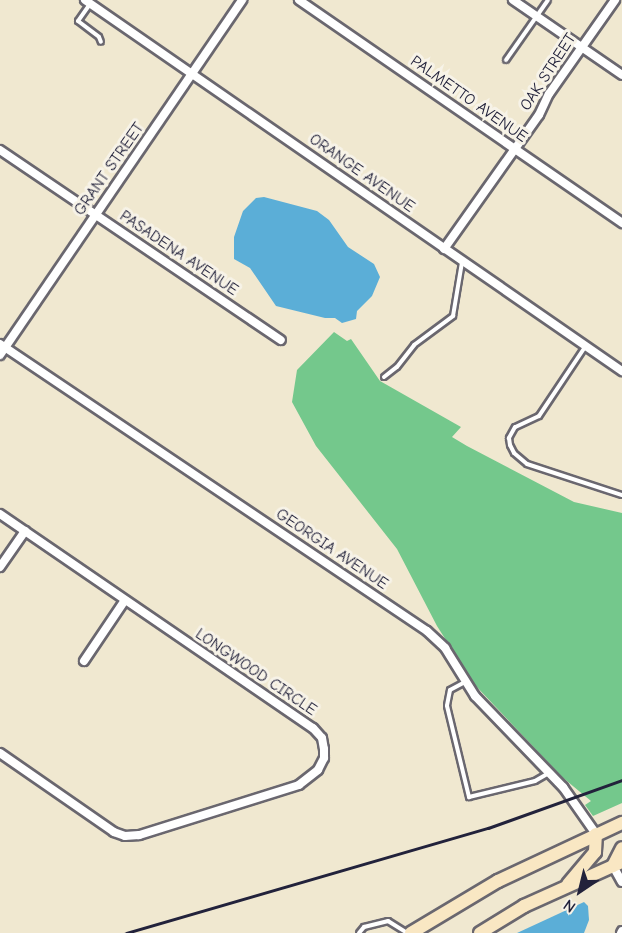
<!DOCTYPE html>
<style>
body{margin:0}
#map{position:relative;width:622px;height:933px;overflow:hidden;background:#f0e8d0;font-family:"Comic Neue",sans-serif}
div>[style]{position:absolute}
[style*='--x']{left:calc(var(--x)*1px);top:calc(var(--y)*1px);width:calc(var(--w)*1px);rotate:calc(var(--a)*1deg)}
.green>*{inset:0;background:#74c88c}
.water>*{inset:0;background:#5baed7}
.roads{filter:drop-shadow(2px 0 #6a676f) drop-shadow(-2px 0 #6a676f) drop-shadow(0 2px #6a676f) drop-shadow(0 -2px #6a676f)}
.service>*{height:4px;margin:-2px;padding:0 2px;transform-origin:2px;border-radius:2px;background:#fff}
.minor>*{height:8px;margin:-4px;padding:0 4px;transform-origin:4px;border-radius:4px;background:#fff}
.secondary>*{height:12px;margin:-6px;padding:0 6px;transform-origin:6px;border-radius:6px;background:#f9e7c3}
.rail>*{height:3px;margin:-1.5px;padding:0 1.5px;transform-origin:1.5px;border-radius:1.5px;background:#22223b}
span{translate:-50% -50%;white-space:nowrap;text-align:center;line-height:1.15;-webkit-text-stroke:6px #f7f3e8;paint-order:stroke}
.street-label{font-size:16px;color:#22223b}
.north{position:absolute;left:550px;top:861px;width:60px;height:60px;-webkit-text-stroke:4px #f7f3e8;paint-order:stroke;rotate:215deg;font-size:16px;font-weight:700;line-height:24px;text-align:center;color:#22223b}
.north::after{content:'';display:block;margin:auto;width:21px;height:27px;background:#22223b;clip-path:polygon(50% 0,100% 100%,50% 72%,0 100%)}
</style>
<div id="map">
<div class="green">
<div style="clip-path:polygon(334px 332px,347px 341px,351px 339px,380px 381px,461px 427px,452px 437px,467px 446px,574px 502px,622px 513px,622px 803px,593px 816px,585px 805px,591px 801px,562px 777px,474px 684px,437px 626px,397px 549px,316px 446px,292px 402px,297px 370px)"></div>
</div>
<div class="water">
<div style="clip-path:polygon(264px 197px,317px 211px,329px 220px,348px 247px,374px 264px,380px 277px,372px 296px,357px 311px,356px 319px,342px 323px,335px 318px,325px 318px,276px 306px,250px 268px,234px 259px,234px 237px,243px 211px,256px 198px)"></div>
<div style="clip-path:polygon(584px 902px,588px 906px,589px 920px,584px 933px,517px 933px)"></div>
</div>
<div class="roads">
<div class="service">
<div style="--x:90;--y:4;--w:21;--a:125"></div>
<div style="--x:78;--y:21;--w:26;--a:37"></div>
<div style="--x:99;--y:37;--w:5;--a:68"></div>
<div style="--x:506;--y:60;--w:73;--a:-55"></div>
<div style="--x:585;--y:347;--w:83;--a:123.7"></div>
<div style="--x:539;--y:416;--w:26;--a:155"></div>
<div style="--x:515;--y:427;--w:13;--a:119"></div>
<div style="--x:509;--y:438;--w:7;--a:82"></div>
<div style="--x:510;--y:445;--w:9;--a:63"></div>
<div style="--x:514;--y:453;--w:17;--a:40"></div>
<div style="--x:527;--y:464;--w:100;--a:18.1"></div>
<div style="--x:384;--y:377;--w:16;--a:-38"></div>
<div style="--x:397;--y:367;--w:28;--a:-52"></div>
<div style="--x:414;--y:345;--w:49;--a:-36.6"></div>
<div style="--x:453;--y:316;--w:55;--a:-80.5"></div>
<div style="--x:465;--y:682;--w:17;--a:152"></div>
<div style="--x:450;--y:690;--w:16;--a:101"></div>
<div style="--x:447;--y:706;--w:94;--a:76.4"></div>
<div style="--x:469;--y:797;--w:68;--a:-13.6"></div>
<div style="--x:535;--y:781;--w:16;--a:-30"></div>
<div style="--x:359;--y:933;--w:8;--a:-50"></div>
<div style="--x:364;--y:927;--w:25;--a:-14"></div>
<div style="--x:388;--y:921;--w:22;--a:32"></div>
</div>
<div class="minor">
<div style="--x:85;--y:0;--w:653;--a:34.64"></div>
<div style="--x:299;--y:0;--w:393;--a:34.6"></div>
<div style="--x:513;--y:0;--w:132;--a:34.5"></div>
<div style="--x:0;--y:150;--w:339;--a:34.1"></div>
<div style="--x:444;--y:249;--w:164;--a:-54.7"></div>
<div style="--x:539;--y:115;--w:23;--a:-65"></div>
<div style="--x:549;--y:94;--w:115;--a:-54.9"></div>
<div style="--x:0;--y:344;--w:514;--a:33.91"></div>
<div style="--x:427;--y:631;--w:25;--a:43"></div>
<div style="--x:445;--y:648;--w:57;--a:58"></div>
<div style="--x:475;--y:696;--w:127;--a:46"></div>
<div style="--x:563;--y:787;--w:57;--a:54.9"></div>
<div style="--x:0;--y:355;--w:430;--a:-55.7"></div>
<div style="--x:0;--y:514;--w:379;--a:34.4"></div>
<div style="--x:313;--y:728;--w:13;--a:48"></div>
<div style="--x:322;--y:738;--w:11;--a:80"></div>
<div style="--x:324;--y:749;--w:9;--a:90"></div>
<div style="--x:324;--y:758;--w:13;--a:117"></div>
<div style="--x:318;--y:770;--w:24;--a:142"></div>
<div style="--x:299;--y:785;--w:168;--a:162.6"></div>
<div style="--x:139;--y:835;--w:14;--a:176"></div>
<div style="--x:125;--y:836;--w:12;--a:-160"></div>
<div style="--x:114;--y:832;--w:139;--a:-145.3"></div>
<div style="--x:0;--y:567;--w:44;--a:-55.2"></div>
<div style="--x:84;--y:661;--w:73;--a:-56.1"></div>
<div style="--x:613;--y:866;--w:18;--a:61"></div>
<div style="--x:621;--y:933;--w:2;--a:-63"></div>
</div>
<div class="secondary">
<div style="--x:613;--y:866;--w:20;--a:-63"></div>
<div style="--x:568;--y:884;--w:42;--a:-49.8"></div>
<div style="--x:595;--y:852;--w:18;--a:-87"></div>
<div style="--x:411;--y:933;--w:101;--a:-30.9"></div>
<div style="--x:498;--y:881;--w:137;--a:-25.1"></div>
<div style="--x:480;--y:933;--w:52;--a:-31.5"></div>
<div style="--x:524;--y:906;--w:107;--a:-24.2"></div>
</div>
</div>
<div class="rail">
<div style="--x:126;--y:933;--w:377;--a:-16.2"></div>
<div style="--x:488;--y:828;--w:142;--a:-19.7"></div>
</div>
<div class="street-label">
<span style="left:548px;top:72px;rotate:-57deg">OAK STREET</span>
<span style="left:469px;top:99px;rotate:35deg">PALMETTO AVENUE</span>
<span style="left:109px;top:169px;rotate:-55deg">GRANT STREET</span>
<span style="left:362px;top:173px;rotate:35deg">ORANGE AVENUE</span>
<span style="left:179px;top:253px;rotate:34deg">PASADENA AVENUE</span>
<span style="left:332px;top:549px;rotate:34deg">GEORGIA AVENUE</span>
<span style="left:256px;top:672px;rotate:34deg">LONGWOOD CIRCLE</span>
</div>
<div class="north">N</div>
</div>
